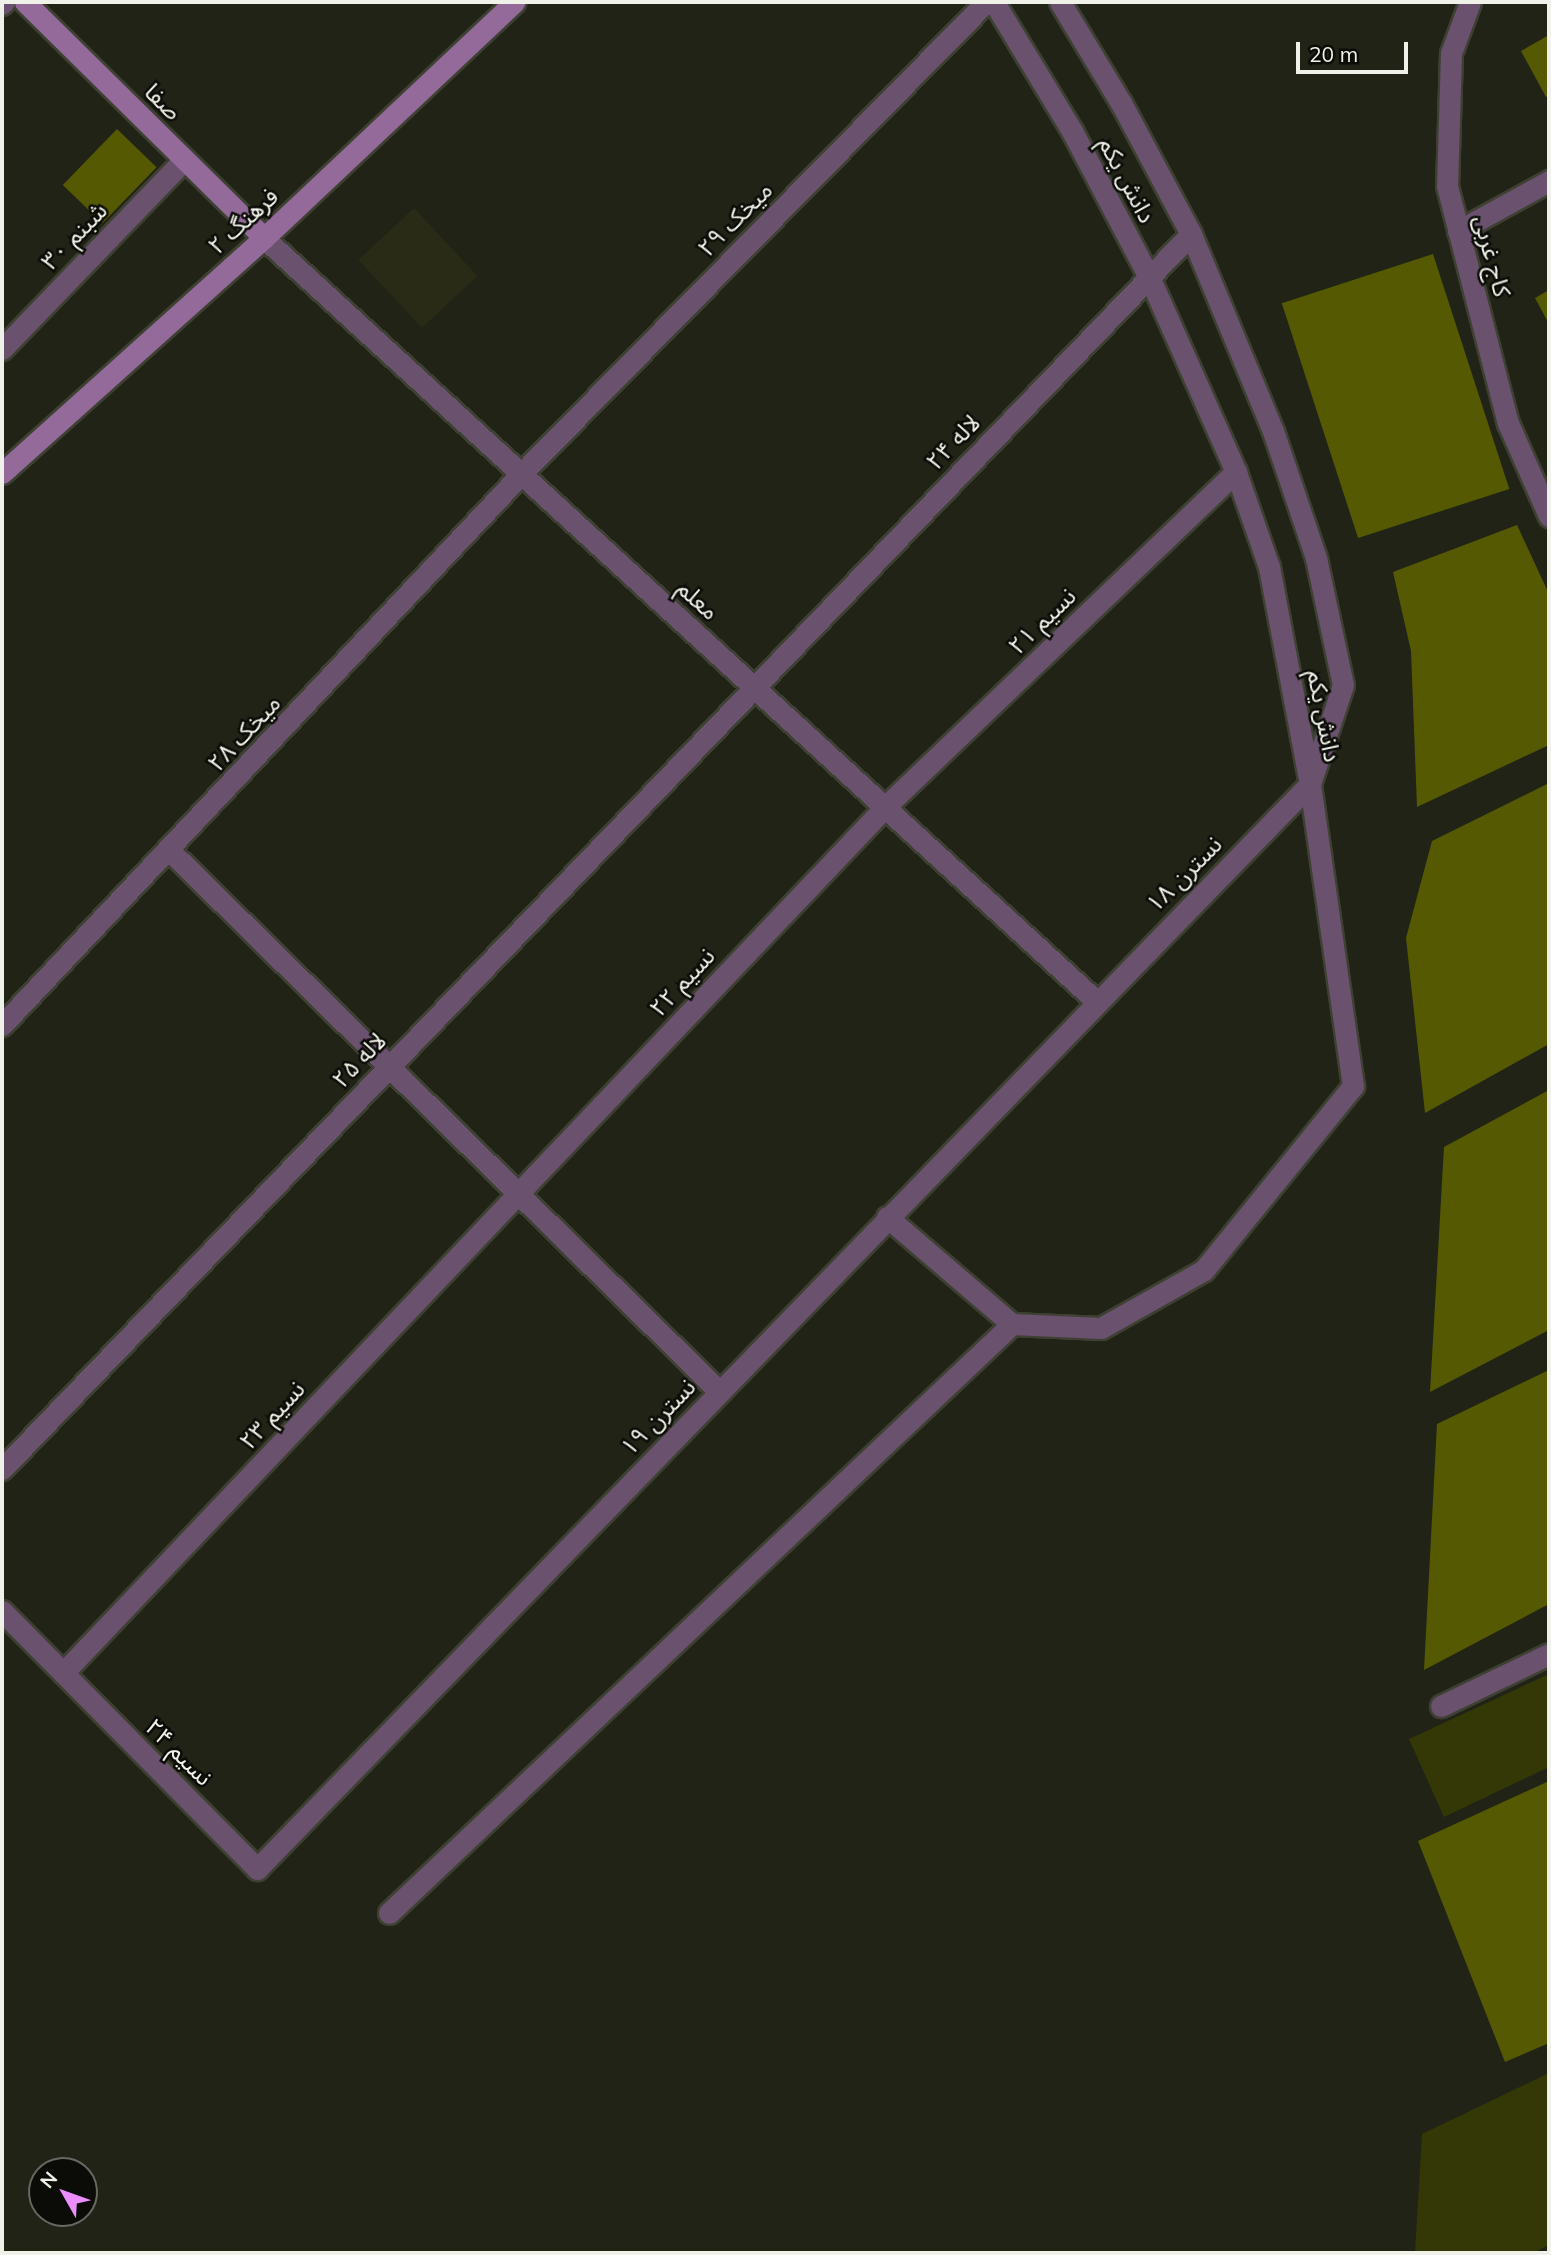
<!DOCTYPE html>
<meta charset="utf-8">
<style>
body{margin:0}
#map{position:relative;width:1551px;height:2255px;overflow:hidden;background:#212316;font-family:Mulish,"Noto Sans Arabic",sans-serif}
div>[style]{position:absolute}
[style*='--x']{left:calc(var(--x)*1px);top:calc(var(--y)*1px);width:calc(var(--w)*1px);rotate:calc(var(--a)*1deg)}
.built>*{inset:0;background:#292b17;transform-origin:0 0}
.green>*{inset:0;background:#343806}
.building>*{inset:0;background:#555a02;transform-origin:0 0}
.roads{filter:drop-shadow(2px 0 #3e4033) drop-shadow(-2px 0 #3e4033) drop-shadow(0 2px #3e4033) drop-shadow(0 -2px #3e4033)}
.street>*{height:21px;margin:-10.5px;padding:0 10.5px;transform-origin:10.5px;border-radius:10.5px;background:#6a516e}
.secondary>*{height:21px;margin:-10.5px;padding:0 10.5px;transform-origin:10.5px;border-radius:10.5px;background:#936a9a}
span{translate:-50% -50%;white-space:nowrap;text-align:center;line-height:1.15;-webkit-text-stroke:5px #0b0c07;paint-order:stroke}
.street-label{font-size:24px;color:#f0f1e8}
.frame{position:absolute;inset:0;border:4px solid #f0f1e8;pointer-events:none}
.north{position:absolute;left:28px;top:2157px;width:70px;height:70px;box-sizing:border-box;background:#0b0c07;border:2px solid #676861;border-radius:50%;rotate:310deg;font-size:19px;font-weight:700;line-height:28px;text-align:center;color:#f0f1e8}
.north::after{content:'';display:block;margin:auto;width:24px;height:32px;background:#eb8dfc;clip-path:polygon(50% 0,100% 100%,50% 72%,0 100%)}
.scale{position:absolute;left:1296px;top:42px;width:112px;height:32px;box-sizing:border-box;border:4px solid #f0f1e8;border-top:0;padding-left:9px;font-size:21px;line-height:24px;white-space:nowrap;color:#f0f1e8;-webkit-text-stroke:5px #0b0c07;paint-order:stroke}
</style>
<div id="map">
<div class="built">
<div style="left:414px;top:208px;width:93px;height:76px;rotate:47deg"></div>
</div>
<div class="green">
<div style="clip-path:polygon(1549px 1674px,1549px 1767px,1444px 1817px,1409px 1739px)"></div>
<div style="clip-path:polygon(1549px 2073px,1549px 2245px,1533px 2253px,1415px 2253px,1422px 2134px)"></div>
</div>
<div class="building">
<div style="clip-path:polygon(1549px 35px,1549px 96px,1546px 97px,1521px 51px)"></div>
<div style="left:117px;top:129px;width:55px;height:78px;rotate:44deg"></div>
<div style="left:1433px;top:254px;width:247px;height:159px;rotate:72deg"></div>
<div style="clip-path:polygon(1549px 290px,1549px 324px,1535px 298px)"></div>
<div style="clip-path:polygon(1517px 525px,1549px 594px,1549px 745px,1417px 807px,1411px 651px,1393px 572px)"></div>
<div style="clip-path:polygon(1549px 783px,1549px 1044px,1425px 1113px,1406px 938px,1432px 841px)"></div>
<div style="clip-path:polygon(1549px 1090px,1549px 1330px,1430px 1392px,1444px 1147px)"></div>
<div style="clip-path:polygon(1549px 1370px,1549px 1604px,1424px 1670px,1437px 1424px)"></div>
<div style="clip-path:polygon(1549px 1781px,1549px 2043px,1505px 2062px,1418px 1841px)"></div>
</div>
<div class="roads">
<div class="street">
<div style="--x:1470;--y:2;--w:54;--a:110.4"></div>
<div style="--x:1451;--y:53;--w:133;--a:91.7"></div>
<div style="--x:1447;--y:186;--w:245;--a:75.6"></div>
<div style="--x:1508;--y:423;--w:102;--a:66.2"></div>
<div style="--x:2;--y:4;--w:3;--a:-45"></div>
<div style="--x:1458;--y:231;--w:104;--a:-28.8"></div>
<div style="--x:264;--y:238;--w:1129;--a:42.52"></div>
<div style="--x:2;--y:349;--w:262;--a:-46.1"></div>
<div style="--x:170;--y:851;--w:770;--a:44.53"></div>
<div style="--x:2;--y:1025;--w:757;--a:-46.71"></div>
<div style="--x:521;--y:474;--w:663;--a:-45.43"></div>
<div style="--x:887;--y:1217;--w:165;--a:40.6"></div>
<div style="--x:1012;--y:1324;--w:89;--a:2.6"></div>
<div style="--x:1101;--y:1328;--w:118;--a:-29.4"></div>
<div style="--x:1204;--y:1270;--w:237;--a:-51"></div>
<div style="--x:1353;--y:1086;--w:305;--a:-98.1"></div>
<div style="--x:1310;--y:784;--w:221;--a:-100.7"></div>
<div style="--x:1269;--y:567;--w:101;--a:-109.2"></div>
<div style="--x:1236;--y:472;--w:214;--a:-114"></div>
<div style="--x:1149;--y:277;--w:165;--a:-117.8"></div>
<div style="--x:1072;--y:131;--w:151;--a:-121.2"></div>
<div style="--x:2;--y:1469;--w:1714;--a:-46.09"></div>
<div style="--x:2;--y:1611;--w:363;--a:45.3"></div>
<div style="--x:257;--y:1869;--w:1512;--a:-45.86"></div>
<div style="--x:1310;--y:784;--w:104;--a:-71.6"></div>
<div style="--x:1343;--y:685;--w:130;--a:-102"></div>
<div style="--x:1316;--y:558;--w:134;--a:-108.7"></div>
<div style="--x:1273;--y:431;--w:213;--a:-112.6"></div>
<div style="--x:1191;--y:234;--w:149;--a:-118.1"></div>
<div style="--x:1121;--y:103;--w:118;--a:-121.1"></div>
<div style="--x:63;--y:1673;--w:1194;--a:-46.49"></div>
<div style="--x:885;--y:807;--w:485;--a:-43.7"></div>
<div style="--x:1441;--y:1706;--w:120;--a:-25.7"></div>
<div style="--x:389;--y:1913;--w:857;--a:-43.39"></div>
</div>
<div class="secondary">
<div style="--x:25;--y:2;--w:336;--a:44.6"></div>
<div style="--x:2;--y:473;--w:352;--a:-41.9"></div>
<div style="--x:264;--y:238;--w:344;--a:-43.3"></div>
</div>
</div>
<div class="street-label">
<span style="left:163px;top:102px;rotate:45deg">صفا</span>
<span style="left:1127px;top:180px;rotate:62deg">دانش یکم</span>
<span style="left:735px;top:219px;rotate:-45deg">میخک ۲۹</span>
<span style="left:243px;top:221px;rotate:-42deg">فرهنگ ۲</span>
<span style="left:74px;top:236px;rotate:-46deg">شبنم ۳۰</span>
<span style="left:1492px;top:256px;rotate:75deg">کاج غربی</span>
<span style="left:953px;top:442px;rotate:-46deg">لاله ۲۴</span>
<span style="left:698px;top:600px;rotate:42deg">معلم</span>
<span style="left:1042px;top:621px;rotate:-44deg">نسیم ۲۱</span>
<span style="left:1324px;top:716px;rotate:79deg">دانش یکم</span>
<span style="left:244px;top:733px;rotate:-47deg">میخک ۲۸</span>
<span style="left:1184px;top:874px;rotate:-45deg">نسترن ۱۸</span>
<span style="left:682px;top:982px;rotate:-47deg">نسیم ۲۲</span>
<span style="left:359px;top:1060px;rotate:-46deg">لاله ۲۵</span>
<span style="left:272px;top:1415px;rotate:-47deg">نسیم ۲۳</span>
<span style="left:658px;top:1417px;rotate:-46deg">نسترن ۱۹</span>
<span style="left:179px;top:1752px;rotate:45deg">نسیم ۲۴</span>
</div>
<div class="frame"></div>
<div class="north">N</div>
<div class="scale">20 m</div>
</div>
